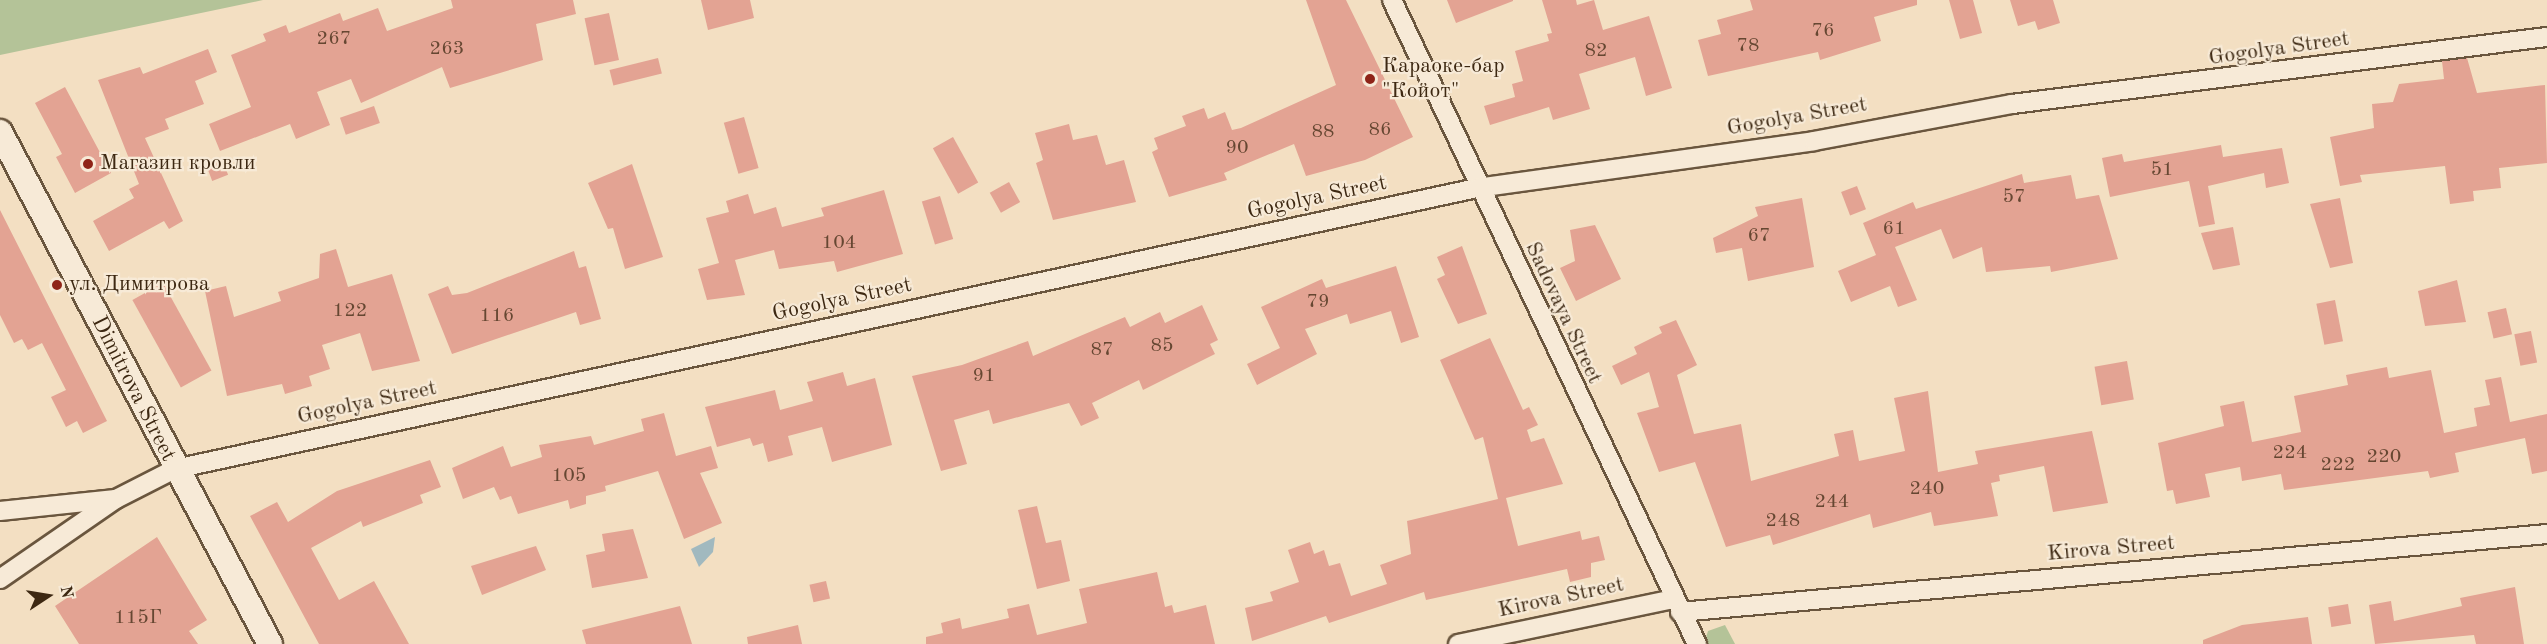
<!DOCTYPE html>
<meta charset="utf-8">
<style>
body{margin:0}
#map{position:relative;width:2547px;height:644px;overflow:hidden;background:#f3dfc2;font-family:"Old Standard TT",serif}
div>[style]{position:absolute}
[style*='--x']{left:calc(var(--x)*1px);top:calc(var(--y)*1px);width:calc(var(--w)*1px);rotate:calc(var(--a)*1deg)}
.green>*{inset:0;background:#b4c398}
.water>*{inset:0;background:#a1b9bf}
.building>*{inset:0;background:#e3a393;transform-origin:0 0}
.roads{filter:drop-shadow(2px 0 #6a563e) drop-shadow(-2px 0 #6a563e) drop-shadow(0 2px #6a563e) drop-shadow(0 -2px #6a563e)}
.street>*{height:18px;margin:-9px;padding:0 9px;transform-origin:9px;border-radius:9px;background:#f7ead7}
.secondary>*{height:24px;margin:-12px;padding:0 12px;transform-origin:12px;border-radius:12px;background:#f7ead7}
.dots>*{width:16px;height:16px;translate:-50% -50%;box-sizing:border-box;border:3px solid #f7ead7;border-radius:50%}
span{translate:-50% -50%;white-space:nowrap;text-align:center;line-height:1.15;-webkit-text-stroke:4.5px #f7ead7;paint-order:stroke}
.number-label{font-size:20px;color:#664732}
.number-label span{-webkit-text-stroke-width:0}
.street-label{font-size:22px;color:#3d2812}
.poi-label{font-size:22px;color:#3d2812}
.left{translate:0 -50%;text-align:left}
.north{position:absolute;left:18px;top:566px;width:60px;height:60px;-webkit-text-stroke:4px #f7ead7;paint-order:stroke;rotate:78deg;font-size:16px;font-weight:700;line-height:24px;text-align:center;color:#3d2812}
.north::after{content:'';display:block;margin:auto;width:21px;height:27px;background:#3d2812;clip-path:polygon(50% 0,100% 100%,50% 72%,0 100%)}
</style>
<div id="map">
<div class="green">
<div style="clip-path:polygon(0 0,263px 0,0 55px)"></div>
<div style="clip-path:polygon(1725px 625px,1735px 644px,1704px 644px,1708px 631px)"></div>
</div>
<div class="water">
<div style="clip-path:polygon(715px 537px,713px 552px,699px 567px,691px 549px)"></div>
</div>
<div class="building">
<div style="clip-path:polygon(451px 0,573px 0,576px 14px,536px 24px,543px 60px,450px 88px,442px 67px,361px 103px,351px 79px,317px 92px,330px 125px,296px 139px,290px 124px,220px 151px,209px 124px,251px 107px,231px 55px,266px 41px,263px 34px,286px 25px,289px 33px,340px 13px,343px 21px,378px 8px,387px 31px,453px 8px)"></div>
<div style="clip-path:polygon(701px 0,750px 0,754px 18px,708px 30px)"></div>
<div style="clip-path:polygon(1306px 0,1346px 0,1413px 137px,1365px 160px,1306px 176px,1294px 144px,1224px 173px,1227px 180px,1169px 197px,1152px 152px,1158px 149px,1154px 138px,1186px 126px,1182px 116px,1204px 108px,1208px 119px,1225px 112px,1232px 130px,1241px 128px,1336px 85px)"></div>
<div style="clip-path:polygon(1447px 0,1513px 0,1513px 1px,1456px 23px)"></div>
<div style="clip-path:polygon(1542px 0,1576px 0,1577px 5px,1594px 0,1603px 30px,1649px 16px,1672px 88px,1646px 96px,1635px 57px,1579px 74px,1590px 109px,1553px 120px,1549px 107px,1490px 125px,1484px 106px,1515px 97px,1512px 84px,1523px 81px,1515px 51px,1549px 41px,1547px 34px,1552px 33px)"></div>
<div style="clip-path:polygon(1750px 0,1917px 0,1917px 5px,1874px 17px,1881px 41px,1820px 60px,1818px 52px,1708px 76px,1698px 40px,1721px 34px,1717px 20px,1753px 10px)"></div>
<div style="clip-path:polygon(1949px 0,1973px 0,1982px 33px,1960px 39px)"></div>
<div style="clip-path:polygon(2010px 0,2053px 0,2060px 23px,2038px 30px,2035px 21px,2018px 26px)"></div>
<div style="left:609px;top:13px;width:48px;height:25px;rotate:78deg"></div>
<div style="clip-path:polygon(208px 49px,217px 72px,195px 81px,204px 104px,165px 119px,169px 129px,145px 138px,183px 221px,169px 229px,164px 221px,109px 251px,93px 221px,134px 198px,129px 189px,139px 184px,98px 80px,140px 67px,143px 74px)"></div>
<div style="left:658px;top:58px;width:16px;height:50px;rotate:76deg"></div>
<div style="clip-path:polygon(2467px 58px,2477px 93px,2545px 85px,2547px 163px,2499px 168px,2501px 188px,2473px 191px,2474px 201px,2450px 204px,2445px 166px,2360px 175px,2362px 182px,2340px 186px,2330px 137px,2374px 128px,2372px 104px,2393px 102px,2399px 84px,2444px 79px,2442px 61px)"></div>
<div style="clip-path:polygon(65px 87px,111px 173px,75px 193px,56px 157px,62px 154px,35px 103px)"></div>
<div style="left:374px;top:106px;width:18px;height:36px;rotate:71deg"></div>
<div style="left:744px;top:117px;width:53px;height:21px;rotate:74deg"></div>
<div style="clip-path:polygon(1069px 124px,1073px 140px,1097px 135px,1106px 165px,1124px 160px,1136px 202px,1053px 220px,1036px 163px,1043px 160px,1035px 133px)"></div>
<div style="left:953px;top:137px;width:52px;height:23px;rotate:61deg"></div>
<div style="clip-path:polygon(2221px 145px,2223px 157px,2282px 148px,2289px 183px,2266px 188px,2264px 173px,2208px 186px,2215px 224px,2199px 227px,2189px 181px,2110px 197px,2102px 158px,2122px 154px,2124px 162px)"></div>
<div style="left:222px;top:159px;width:17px;height:17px;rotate:69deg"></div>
<div style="clip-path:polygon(632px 164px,663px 257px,625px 269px,613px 228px,608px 229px,588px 183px)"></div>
<div style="clip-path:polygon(2022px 174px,2024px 183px,2071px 175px,2076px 199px,2099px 195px,2118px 259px,2051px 272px,2050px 266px,1986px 272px,1982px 247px,1953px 259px,1941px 229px,1895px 247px,1917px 300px,1898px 307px,1890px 286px,1851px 302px,1838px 271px,1876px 255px,1863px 223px,1913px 202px,1916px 209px)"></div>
<div style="left:1009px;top:182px;width:23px;height:22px;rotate:61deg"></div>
<div style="left:1857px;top:186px;width:25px;height:17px;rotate:69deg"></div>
<div style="clip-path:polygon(884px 190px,903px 254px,837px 272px,834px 261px,779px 269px,774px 250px,735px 260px,745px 295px,707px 300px,698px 269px,719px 263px,706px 218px,729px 212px,726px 201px,748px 194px,754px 214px,776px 207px,782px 227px,824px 216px,821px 208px)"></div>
<div style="left:940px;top:196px;width:45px;height:19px;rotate:73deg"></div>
<div style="clip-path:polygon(1802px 198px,1814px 267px,1748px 281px,1742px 248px,1716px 253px,1713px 238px,1758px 216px,1755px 207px)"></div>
<div style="clip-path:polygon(2340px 198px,2353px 263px,2330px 268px,2310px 204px)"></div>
<div style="clip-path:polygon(0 210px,107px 421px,83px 433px,77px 421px,66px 427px,51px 397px,66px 390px,42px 343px,28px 350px,22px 339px,14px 343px,0 315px)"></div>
<div style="clip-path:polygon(1595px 225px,1621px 279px,1576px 301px,1560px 268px,1575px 261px,1570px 230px)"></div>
<div style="clip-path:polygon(2233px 227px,2240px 265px,2213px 270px,2201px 233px)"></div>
<div style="clip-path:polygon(1462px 246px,1487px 314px,1458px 324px,1437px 279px,1445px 275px,1437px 257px)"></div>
<div style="clip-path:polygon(336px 249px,348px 287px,392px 274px,420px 361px,372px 371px,360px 333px,322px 345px,330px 369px,309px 376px,312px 386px,285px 394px,282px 384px,227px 396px,205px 291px,226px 286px,234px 317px,281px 301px,278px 292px,319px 278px,320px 254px)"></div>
<div style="clip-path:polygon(574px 251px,579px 268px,586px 266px,601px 319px,580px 325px,576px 312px,452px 354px,428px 294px,448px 286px,452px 295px,467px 293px)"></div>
<div style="clip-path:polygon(1396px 266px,1419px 337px,1401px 343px,1391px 311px,1350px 324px,1347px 314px,1305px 329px,1317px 354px,1257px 385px,1247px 364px,1280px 348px,1261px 307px,1322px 279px,1326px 288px)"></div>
<div style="clip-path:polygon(2457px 280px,2466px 322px,2425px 326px,2418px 291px)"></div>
<div style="left:163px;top:283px;width:100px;height:35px;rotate:61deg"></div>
<div style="left:2335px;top:300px;width:42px;height:19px;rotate:79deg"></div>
<div style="clip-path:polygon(1202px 305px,1218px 340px,1210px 344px,1215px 354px,1143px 390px,1139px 380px,1092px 403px,1099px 418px,1081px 426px,1069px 403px,993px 424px,989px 410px,954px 420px,967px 464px,941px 471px,912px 376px,962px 365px,1028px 341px,1033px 356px,1125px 317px,1130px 327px,1160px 312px,1165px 323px)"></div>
<div style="left:2506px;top:308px;width:27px;height:19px;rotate:77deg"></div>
<div style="clip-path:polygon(1676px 320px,1697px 365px,1677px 375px,1694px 434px,1741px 424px,1751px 481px,1839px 456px,1834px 434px,1853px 430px,1859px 461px,1905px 451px,1894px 398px,1928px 391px,1938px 472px,1978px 464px,1975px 451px,2092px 431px,2108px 503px,2053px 512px,2044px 466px,1999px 475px,2000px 481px,1991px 483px,1998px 516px,1934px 526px,1931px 512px,1873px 528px,1870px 514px,1773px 545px,1770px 535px,1726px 547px,1695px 462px,1659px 472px,1637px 413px,1659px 407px,1649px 372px,1621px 385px,1612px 366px,1637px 354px,1634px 347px,1662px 333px,1659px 327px)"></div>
<div style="left:2531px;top:331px;width:32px;height:17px;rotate:79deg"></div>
<div style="clip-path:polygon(1490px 338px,1523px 410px,1529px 407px,1538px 425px,1527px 430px,1531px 442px,1544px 438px,1563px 484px,1506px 498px,1518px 546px,1580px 531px,1582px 540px,1599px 536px,1605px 560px,1591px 563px,1591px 577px,1570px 582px,1567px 569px,1426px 600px,1424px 592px,1329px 623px,1326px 616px,1252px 641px,1245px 608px,1273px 601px,1270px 592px,1299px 582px,1288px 550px,1310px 542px,1314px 554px,1324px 550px,1329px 566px,1340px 563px,1351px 596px,1387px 584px,1380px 565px,1411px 554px,1407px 521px,1498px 499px,1483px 437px,1475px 440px,1440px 360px)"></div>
<div style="left:2127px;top:361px;width:39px;height:33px;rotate:80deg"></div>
<div style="clip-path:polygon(2387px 367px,2389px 378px,2431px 370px,2444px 433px,2477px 426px,2474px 408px,2490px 405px,2485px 380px,2501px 377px,2510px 422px,2547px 414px,2547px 471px,2532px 474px,2525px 438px,2455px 453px,2459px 472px,2430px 478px,2428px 471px,2284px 490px,2281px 474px,2242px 481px,2240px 467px,2205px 474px,2210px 497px,2176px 504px,2173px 490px,2167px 491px,2158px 443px,2224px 426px,2220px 406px,2244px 401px,2252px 442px,2301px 432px,2294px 396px,2348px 385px,2346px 375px)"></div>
<div style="clip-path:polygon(843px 372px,847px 386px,875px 378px,892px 445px,832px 462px,822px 427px,788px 436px,793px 455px,768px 462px,763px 443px,753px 446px,750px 438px,717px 447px,705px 407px,775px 390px,780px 410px,813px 401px,807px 382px)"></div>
<div style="clip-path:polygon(664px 413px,676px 456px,711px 446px,718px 468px,700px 473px,722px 523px,684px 539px,658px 471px,605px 486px,606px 491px,586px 496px,586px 504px,570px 509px,568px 500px,518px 514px,511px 496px,500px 500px,494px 487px,463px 499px,452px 468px,503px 446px,511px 467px,542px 457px,539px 445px,591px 436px,594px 445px,644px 431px,641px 419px)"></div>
<div style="clip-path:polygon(430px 460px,441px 487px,420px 495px,423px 503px,363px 527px,361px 521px,311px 548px,339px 600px,374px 581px,409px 644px,319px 644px,250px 516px,277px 502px,288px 522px,337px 491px)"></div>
<div style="clip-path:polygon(1037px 506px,1046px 543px,1061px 540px,1070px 581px,1037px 589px,1018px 510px)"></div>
<div style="clip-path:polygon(633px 529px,648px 578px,592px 588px,586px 555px,605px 551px,602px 534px)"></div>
<div style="clip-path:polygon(157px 537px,207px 620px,189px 631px,198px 644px,79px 644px,55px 606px)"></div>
<div style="clip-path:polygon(536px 546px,546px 570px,482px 595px,471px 566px)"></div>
<div style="clip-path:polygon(1157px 572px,1165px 607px,1172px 605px,1174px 613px,1206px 605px,1215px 644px,926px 644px,926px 637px,943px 633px,941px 623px,960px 618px,962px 629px,1009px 618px,1007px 609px,1029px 604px,1037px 635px,1087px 623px,1079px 589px)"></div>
<div style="left:826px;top:581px;width:18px;height:17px;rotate:77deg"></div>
<div style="clip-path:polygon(2515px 587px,2524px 644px,2476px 644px,2474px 635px,2375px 644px,2369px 605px,2391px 601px,2394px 621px,2462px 606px,2460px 598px)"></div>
<div style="left:2348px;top:604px;width:20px;height:20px;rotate:81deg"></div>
<div style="clip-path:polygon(680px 606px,692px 644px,586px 644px,582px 630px)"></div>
<div style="clip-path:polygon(2308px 617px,2312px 644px,2203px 644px,2203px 640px,2242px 625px)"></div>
<div style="clip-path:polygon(798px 625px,802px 644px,748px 644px,747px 637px)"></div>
</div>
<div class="roads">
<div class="street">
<div style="--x:1392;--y:0;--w:713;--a:64.66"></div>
<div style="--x:0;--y:511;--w:116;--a:-6"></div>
<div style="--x:0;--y:579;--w:141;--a:-34.6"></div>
<div style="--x:116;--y:499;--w:66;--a:-27"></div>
<div style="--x:175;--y:469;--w:1332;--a:-12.18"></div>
<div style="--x:1477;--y:188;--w:340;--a:-7.9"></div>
<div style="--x:1814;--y:141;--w:201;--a:-10.6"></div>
<div style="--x:2012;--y:104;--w:539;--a:-7.14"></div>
<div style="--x:1680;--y:612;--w:871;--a:-5.14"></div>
<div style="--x:1458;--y:644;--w:221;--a:-11.8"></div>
</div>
<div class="secondary">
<div style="--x:0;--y:132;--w:579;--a:62.2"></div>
</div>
</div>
<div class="dots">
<div style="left:1370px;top:79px;background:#8f2418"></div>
<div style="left:88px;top:164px;background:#8f2418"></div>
<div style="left:57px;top:285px;background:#8f2418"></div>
</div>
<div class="number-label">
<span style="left:1823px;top:31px">76</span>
<span style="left:334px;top:39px">267</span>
<span style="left:1748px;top:46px">78</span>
<span style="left:447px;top:49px">263</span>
<span style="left:1596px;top:51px">82</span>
<span style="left:1380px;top:130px">86</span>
<span style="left:1323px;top:132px">88</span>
<span style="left:1237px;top:148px">90</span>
<span style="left:2162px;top:170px">51</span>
<span style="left:2014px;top:197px">57</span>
<span style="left:1894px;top:229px">61</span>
<span style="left:1759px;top:236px">67</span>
<span style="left:839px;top:243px">104</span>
<span style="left:1318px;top:302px">79</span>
<span style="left:350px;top:311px">122</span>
<span style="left:497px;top:316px">116</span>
<span style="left:1162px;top:346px">85</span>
<span style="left:1102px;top:350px">87</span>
<span style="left:984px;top:376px">91</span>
<span style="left:2290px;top:453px">224</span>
<span style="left:2384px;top:457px">220</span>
<span style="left:2338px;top:465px">222</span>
<span style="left:569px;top:476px">105</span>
<span style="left:1927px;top:489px">240</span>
<span style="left:1832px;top:502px">244</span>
<span style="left:1783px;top:521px">248</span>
<span style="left:138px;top:618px">115Г</span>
</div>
<div class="street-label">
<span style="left:2279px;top:49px;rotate:-8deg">Gogolya Street</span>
<span style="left:1797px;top:117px;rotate:-10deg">Gogolya Street</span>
<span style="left:1317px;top:198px;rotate:-12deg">Gogolya Street</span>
<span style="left:842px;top:300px;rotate:-12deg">Gogolya Street</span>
<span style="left:1563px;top:313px;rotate:65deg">Sadovaya Street</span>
<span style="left:133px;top:389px;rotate:63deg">Dimitrova Street</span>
<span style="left:367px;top:403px;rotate:-12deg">Gogolya Street</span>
<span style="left:2111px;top:549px;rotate:-5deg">Kirova Street</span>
<span style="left:1561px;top:598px;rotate:-12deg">Kirova Street</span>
</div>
<div class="poi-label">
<span class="left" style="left:1382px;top:79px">Караоке-бар<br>"Койот"</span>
<span class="left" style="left:100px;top:164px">Магазин кровли</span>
<span class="left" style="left:69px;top:285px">ул. Димитрова</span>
</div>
<div class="north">N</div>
</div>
